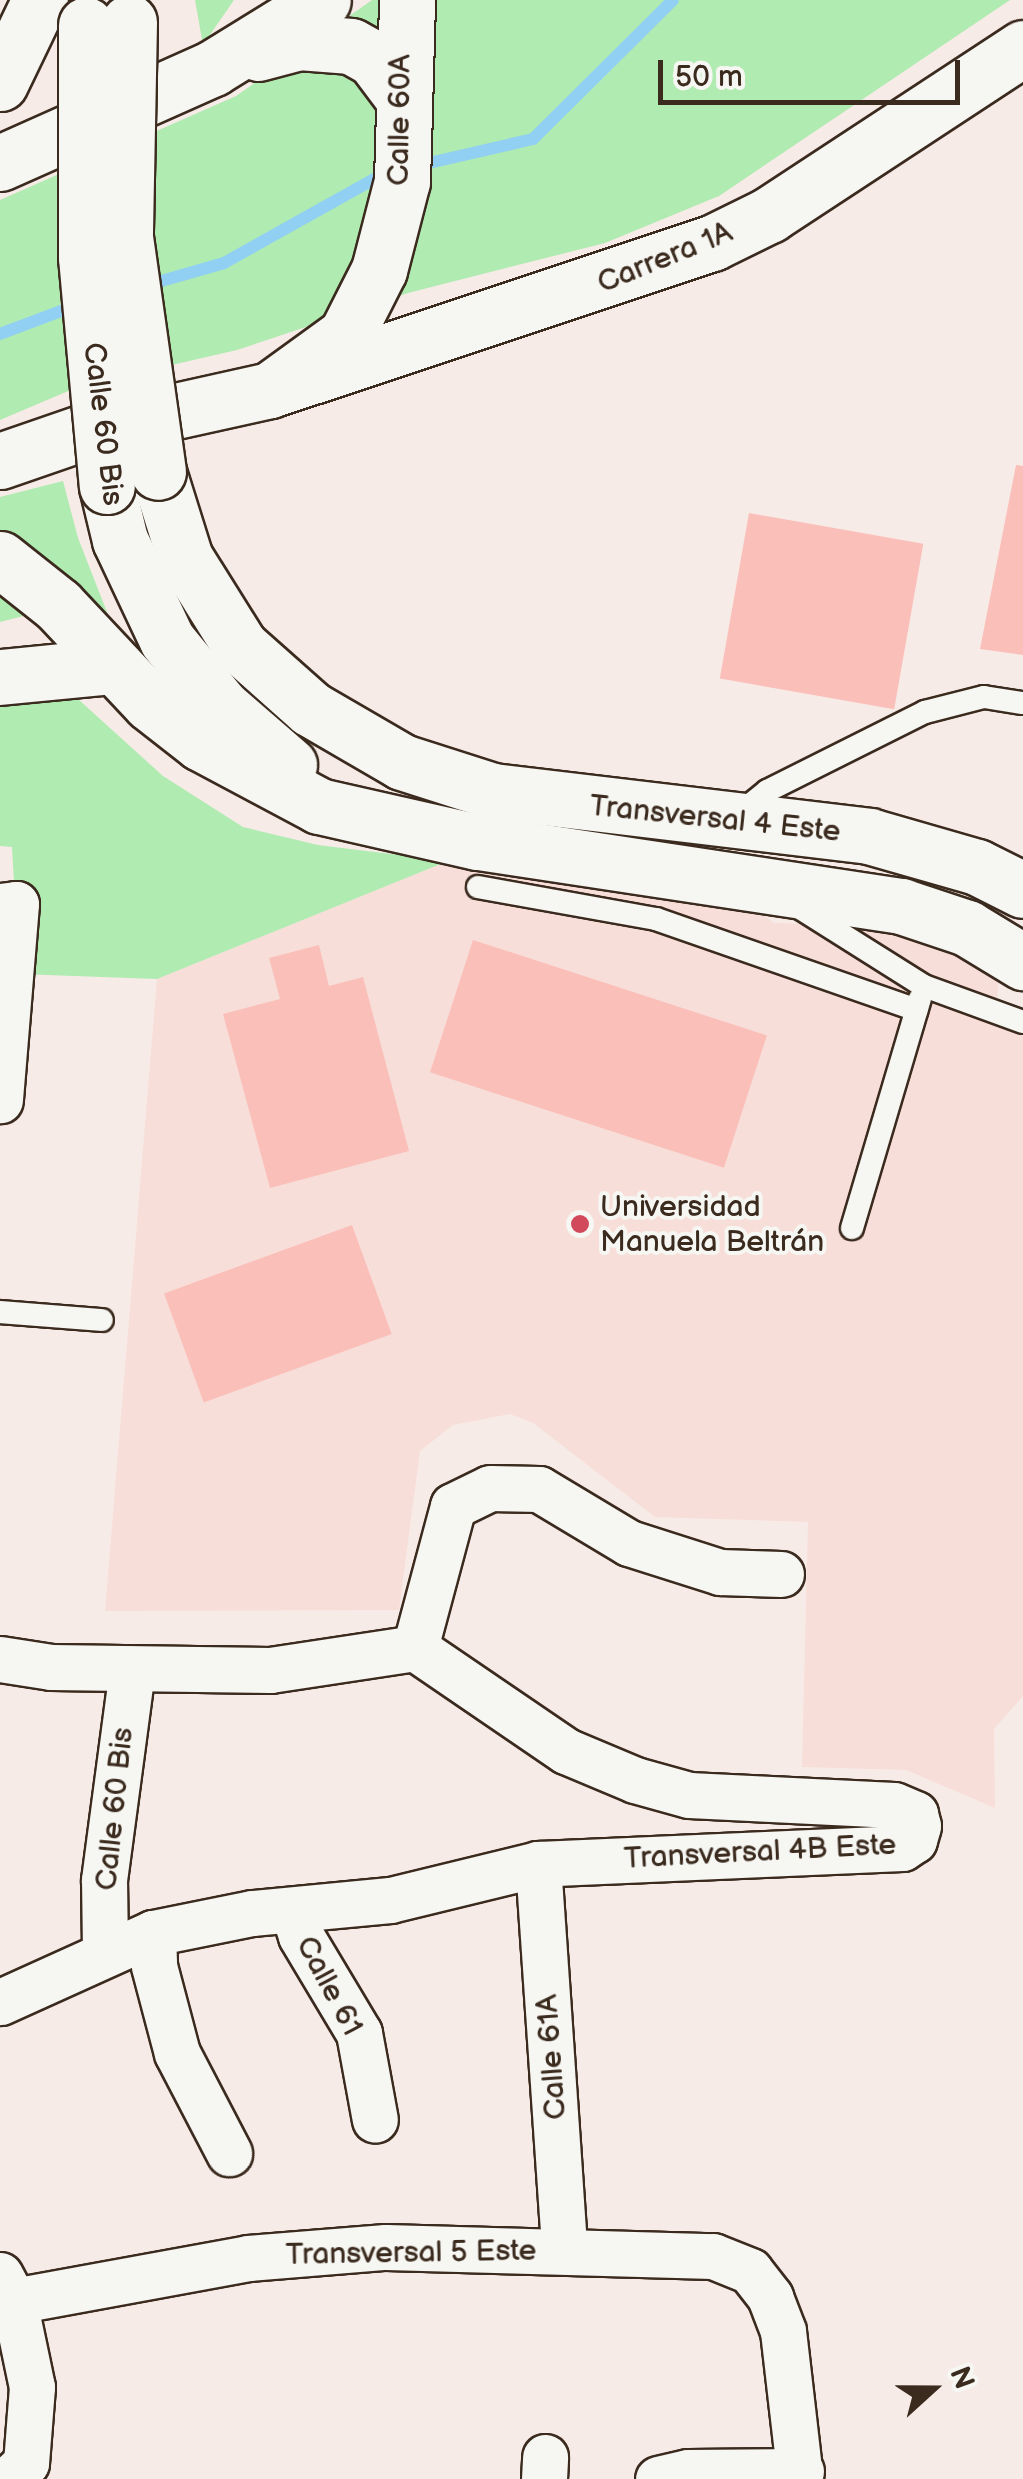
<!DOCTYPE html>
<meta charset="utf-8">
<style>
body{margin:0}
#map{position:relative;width:1023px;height:2479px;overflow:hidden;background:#f7ebe7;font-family:"Balsamiq Sans",sans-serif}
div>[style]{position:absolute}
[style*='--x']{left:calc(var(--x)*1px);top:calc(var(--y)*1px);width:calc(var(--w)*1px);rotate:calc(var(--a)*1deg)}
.built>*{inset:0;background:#f8ded9}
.green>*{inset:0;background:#b0ebb1}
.stream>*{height:12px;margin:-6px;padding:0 6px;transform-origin:6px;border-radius:6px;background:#91d0f2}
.building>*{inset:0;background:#fbbfb9;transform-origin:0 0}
.roads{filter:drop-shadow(2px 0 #3b2a1e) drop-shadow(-2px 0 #3b2a1e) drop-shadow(0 2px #3b2a1e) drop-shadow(0 -2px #3b2a1e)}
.service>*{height:22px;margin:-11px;padding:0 11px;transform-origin:11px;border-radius:11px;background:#f6f6f2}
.minor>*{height:45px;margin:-22.5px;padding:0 22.5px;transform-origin:22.5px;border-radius:22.5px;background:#f6f6f2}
.tertiary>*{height:55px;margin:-27.5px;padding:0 27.5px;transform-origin:27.5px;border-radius:27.5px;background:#f6f6f2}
.primary>*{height:55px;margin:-27.5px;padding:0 27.5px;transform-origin:27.5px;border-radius:27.5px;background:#f6f6f2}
.bridges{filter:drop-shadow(2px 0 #3b2a1e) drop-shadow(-2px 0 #3b2a1e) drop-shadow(0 2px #3b2a1e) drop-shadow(0 -2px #3b2a1e)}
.primary-bridge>*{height:55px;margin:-27.5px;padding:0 27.5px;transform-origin:27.5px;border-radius:27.5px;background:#f6f6f2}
.dots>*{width:28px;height:28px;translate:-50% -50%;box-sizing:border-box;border:5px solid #f6f6f2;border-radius:50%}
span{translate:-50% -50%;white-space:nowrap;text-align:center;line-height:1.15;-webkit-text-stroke:8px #f6f6f2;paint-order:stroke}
.street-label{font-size:30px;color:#3b2a1e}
.poi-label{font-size:30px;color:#3b2a1e}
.left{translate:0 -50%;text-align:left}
.north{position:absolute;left:883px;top:2339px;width:100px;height:100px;-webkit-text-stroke:8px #f6f6f2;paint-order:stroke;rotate:69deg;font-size:28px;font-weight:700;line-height:40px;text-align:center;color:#3b2a1e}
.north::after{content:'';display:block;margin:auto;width:35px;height:45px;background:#3b2a1e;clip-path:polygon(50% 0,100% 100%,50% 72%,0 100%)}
.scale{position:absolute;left:658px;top:60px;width:302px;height:45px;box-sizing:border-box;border:5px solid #3b2a1e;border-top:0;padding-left:12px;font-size:30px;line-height:35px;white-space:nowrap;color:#3b2a1e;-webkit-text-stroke:8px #f6f6f2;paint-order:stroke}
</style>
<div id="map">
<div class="built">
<div style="clip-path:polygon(448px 861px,745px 902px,774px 923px,899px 926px,956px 948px,999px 976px,995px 1026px,1023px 1033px,1023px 1696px,994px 1729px,995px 1808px,906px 1770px,802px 1767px,808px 1522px,655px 1517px,533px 1423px,510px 1414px,453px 1425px,420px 1451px,399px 1610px,105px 1611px,157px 979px)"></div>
</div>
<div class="green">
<div style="clip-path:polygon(195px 0,234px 0,203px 45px)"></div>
<div style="clip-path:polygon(372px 0,1010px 0,719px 196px,605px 243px,408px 293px,237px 350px,80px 386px,0 420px,0 200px,236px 96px)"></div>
<div style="clip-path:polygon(63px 481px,78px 538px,127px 663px,86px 600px,0 622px,0 497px)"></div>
<div style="clip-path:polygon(68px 690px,163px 776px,243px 827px,318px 845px,448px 861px,157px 979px,19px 974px,12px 847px,0 846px,0 702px)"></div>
</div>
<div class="stream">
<div style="--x:416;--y:166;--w:120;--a:-13"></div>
<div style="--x:533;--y:139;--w:197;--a:-44.8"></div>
<div style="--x:144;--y:286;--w:83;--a:-16"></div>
<div style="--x:224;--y:263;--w:187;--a:-29.2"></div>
<div style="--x:0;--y:334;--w:82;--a:-20.6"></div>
</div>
<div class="building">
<div style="clip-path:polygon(1016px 465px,1023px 466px,1023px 655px,980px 649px)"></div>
<div style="left:749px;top:513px;width:177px;height:168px;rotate:10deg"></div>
<div style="left:473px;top:940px;width:309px;height:139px;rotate:18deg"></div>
<div style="clip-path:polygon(319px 945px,329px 986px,363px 977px,409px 1151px,270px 1188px,223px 1014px,280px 999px,269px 958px)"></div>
<div style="left:352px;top:1225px;width:116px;height:200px;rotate:70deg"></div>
</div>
<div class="roads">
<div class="service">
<div style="--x:740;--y:813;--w:35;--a:-39"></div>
<div style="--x:767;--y:791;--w:177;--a:-26.6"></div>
<div style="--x:925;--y:712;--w:61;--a:-14.3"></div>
<div style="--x:984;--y:697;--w:39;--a:9"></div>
<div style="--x:478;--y:887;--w:181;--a:10.2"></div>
<div style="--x:656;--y:919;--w:276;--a:19.2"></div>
<div style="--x:792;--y:903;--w:156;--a:32.2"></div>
<div style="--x:924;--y:986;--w:105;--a:20"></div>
<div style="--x:852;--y:1228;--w:239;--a:-73.5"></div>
<div style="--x:0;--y:1312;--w:102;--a:4.5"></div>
</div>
<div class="minor">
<div style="--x:0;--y:906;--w:16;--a:-7"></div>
<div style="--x:16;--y:904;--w:197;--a:94.7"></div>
<div style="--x:415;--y:1648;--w:147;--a:-75"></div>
<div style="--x:453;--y:1506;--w:41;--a:-25.9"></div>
<div style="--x:490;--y:1488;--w:49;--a:1.2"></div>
<div style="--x:539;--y:1489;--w:105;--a:31"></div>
<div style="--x:629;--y:1543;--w:96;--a:17.7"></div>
<div style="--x:720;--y:1572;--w:61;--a:1.9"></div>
<div style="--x:0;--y:1659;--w:52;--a:8.9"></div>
<div style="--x:51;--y:1667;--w:219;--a:0.8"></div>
<div style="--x:270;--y:1670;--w:147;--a:-8.6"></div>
<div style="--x:415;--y:1648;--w:183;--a:34.3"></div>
<div style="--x:566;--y:1751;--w:75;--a:22.8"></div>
<div style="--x:635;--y:1780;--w:56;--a:15.5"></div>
<div style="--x:689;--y:1795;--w:205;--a:2.8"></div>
<div style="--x:894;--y:1805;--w:23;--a:23"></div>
<div style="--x:915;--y:1814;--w:12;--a:76"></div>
<div style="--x:918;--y:1826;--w:15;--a:106"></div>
<div style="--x:914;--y:1840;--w:14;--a:146"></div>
<div style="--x:902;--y:1848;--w:364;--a:177.5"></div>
<div style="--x:538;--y:1864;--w:152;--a:166.3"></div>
<div style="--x:390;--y:1900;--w:139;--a:174.6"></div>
<div style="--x:252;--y:1913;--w:101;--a:168.6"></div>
<div style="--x:153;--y:1933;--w:168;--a:155.7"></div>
<div style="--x:538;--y:1864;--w:387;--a:86.1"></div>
<div style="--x:293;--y:1911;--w:26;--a:72"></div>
<div style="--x:301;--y:1936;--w:113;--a:59.1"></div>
<div style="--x:359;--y:2033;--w:88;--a:79.6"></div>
<div style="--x:153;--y:1933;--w:33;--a:88"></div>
<div style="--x:154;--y:1966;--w:90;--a:75.2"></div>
<div style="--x:177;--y:2053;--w:113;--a:62.5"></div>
<div style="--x:105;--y:1950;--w:70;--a:-90.8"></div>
<div style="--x:104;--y:1880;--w:213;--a:-82.4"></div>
<div style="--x:0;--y:2275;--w:30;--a:62"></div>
<div style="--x:14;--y:2301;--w:88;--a:78.2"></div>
<div style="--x:32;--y:2387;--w:76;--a:94.5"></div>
<div style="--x:26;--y:2463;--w:23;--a:137"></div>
<div style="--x:14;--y:2301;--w:238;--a:-10.4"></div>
<div style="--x:248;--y:2258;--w:138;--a:-4.6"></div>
<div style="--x:386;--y:2247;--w:327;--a:1.6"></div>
<div style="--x:713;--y:2256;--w:40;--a:22"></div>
<div style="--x:750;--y:2271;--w:33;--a:52"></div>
<div style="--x:770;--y:2297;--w:36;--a:69"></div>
<div style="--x:783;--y:2331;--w:149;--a:83.4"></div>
<div style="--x:544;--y:2479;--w:22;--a:-87"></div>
<div style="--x:658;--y:2479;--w:31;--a:-13"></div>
<div style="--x:688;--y:2472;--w:113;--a:-0.5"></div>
</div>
<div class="tertiary">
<div style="--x:258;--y:53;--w:42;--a:-15"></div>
<div style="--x:299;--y:42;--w:52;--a:4.4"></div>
<div style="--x:351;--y:46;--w:26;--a:29"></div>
<div style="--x:374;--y:59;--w:50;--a:53.1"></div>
<div style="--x:0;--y:163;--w:233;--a:-24"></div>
<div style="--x:213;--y:68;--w:129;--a:-31.7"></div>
<div style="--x:270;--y:390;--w:466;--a:-18.4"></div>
<div style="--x:712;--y:243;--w:64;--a:-26.2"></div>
<div style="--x:769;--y:215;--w:304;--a:-33.3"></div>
<div style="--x:0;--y:461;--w:95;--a:-19"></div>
<div style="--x:90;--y:430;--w:184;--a:-12.5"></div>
<div style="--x:270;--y:390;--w:94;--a:-35.9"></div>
<div style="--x:346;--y:335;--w:73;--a:-63.1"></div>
<div style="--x:379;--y:270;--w:92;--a:-75.5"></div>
<div style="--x:402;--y:181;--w:181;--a:-88.4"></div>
</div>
<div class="primary">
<div style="--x:0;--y:83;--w:92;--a:-64.3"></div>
<div style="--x:158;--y:472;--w:90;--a:72.6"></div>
<div style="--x:185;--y:558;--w:104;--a:58"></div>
<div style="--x:240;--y:646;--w:95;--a:41.6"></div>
<div style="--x:311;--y:709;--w:105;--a:30.2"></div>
<div style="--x:402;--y:762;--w:96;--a:17.7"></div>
<div style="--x:493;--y:791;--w:379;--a:6.8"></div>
<div style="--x:869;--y:836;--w:112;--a:16"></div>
<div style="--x:977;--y:867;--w:51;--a:26.6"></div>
<div style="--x:107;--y:486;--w:56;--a:76.5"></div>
<div style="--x:120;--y:540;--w:110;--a:64.8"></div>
<div style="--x:167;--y:640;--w:85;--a:50.7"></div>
<div style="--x:221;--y:706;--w:90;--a:40.9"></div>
<div style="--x:0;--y:559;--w:74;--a:38.4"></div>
<div style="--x:58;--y:605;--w:134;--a:46.8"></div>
<div style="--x:150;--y:703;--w:65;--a:38.1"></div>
<div style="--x:201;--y:743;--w:134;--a:28.1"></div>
<div style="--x:319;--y:806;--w:163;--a:12.8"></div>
<div style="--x:478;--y:842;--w:428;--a:8.6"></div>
<div style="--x:901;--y:906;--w:70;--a:18.4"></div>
<div style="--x:967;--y:928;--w:66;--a:31.3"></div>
<div style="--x:0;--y:677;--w:114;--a:-5.6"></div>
</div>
</div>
<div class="bridges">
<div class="primary-bridge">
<div style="--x:129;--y:22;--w:215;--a:91.1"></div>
<div style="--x:125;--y:237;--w:237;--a:82"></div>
<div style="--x:86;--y:25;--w:232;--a:90"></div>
<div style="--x:86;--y:257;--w:230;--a:84.8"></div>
</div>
</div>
<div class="dots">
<div style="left:580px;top:1224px;background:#d1495b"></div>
</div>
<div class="street-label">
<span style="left:400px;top:120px;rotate:-89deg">Calle 60A</span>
<span style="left:665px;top:258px;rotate:-22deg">Carrera 1A</span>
<span style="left:103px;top:424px;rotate:83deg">Calle 60 Bis</span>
<span style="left:715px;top:819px;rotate:6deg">Transversal 4 Este</span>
<span style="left:115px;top:1809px;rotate:-84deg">Calle 60 Bis</span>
<span style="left:760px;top:1852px;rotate:-3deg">Transversal 4B Este</span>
<span style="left:329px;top:1986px;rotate:62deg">Calle 61</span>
<span style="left:552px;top:2057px;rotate:-94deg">Calle 61A</span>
<span style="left:411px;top:2253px;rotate:-1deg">Transversal 5 Este</span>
</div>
<div class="poi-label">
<span class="left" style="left:600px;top:1224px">Universidad<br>Manuela Beltrán</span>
</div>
<div class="north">N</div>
<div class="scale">50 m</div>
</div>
